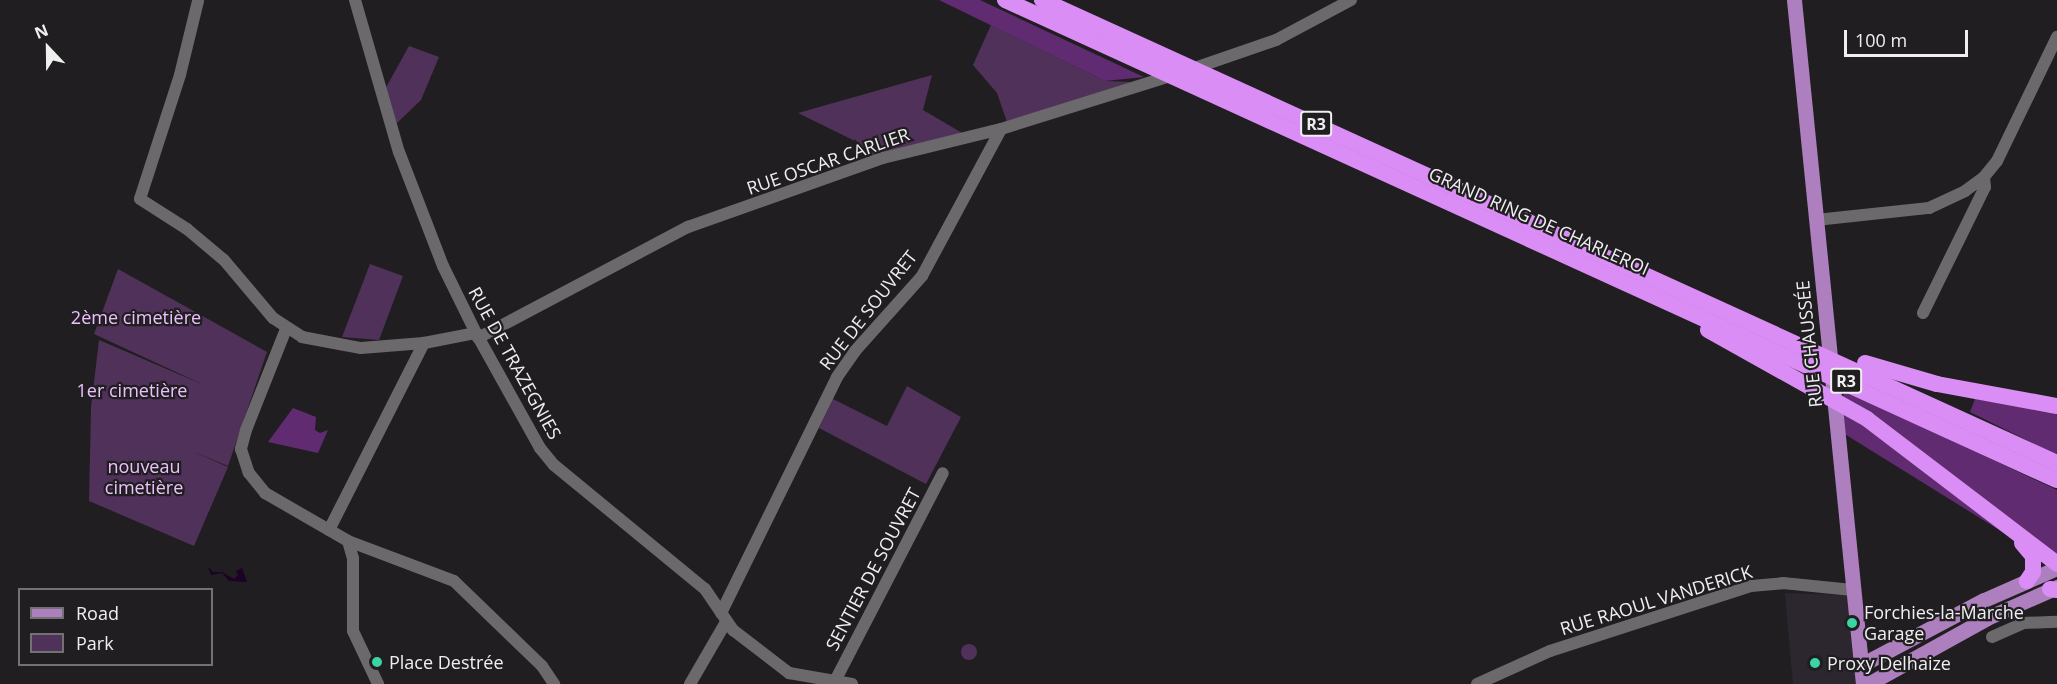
<!DOCTYPE html>
<meta charset="utf-8">
<style>
body{margin:0}
#map{position:relative;width:2057px;height:684px;overflow:hidden;background:#201e20;font-family:"Open Sans",sans-serif}
div>[style]{position:absolute}
[style*='--x']{left:calc(var(--x)*1px);top:calc(var(--y)*1px);width:calc(var(--w)*1px);rotate:calc(var(--a)*1deg)}
.built>*{inset:0;background:#2c272e}
.green>*{inset:0;background:#4f3159}
.round{border-radius:50%}
.forest>*{inset:0;background:#612b72}
.water>*{inset:0;background:#1d0225}
.minor>*{height:12px;margin:-6px;padding:0 6px;transform-origin:6px;border-radius:6px;background:#6c696c}
.major>*{height:15px;margin:-7.5px;padding:0 7.5px;transform-origin:7.5px;border-radius:7.5px;background:#ae7fbe}
.highway>*{height:16px;margin:-8px;padding:0 8px;transform-origin:8px;border-radius:8px;background:#da8df4}
.dots>*{width:16px;height:16px;translate:-50% -50%;box-sizing:border-box;border:3px solid #201e20;border-radius:50%}
span{translate:-50% -50%;white-space:nowrap;text-align:center;line-height:1.15;-webkit-text-stroke:4.5px #201e20;paint-order:stroke}
.shield-label span{padding:2px 4px;background:#201e20;border:2px solid;border-radius:4px;-webkit-text-stroke-width:0}
.shield-label{font-size:16px;color:#f0eff0;font-weight:700}
.street-label{font-size:18px;color:#f0eff0}
.park-label{font-size:18px;color:#ecc0fc}
.poi-label{font-size:18px;color:#f0eff0}
.left{translate:0 -50%;text-align:left}
.legend{position:absolute;left:18px;top:588px;width:195px;height:78px;box-sizing:border-box;background:#201e20;border:2px solid #737273;margin:0;padding:8px 10px;list-style:none;font-size:18px;color:#f0eff0}
.legend li{display:flex;align-items:center;gap:12px;height:30px}
.legend b{width:30px;border:2px solid #737273}
.north{position:absolute;left:18px;top:18px;width:60px;height:60px;-webkit-text-stroke:4px #201e20;paint-order:stroke;rotate:338deg;font-size:16px;font-weight:700;line-height:24px;text-align:center;color:#f0eff0}
.north::after{content:'';display:block;margin:auto;width:21px;height:27px;background:#f0eff0;clip-path:polygon(50% 0,100% 100%,50% 72%,0 100%)}
.scale{position:absolute;left:1844px;top:30px;width:124px;height:27px;box-sizing:border-box;border:3px solid #f0eff0;border-top:0;padding-left:8px;font-size:18px;line-height:21px;white-space:nowrap;color:#f0eff0;-webkit-text-stroke:4px #201e20;paint-order:stroke}
</style>
<div id="map">
<div class="built">
<div style="clip-path:polygon(1785px 593px,1848px 595px,1857px 684px,1793px 684px)"></div>
</div>
<div class="green">
<div style="clip-path:polygon(991px 25px,1105px 81px,1132px 82px,1007px 122px,997px 93px,973px 65px)"></div>
<div style="clip-path:polygon(409px 46px,439px 57px,421px 100px,396px 124px,384px 91px)"></div>
<div style="clip-path:polygon(932px 75px,923px 110px,964px 134px,866px 161px,859px 143px,798px 113px)"></div>
<div style="clip-path:polygon(370px 264px,403px 276px,379px 340px,342px 337px)"></div>
<div style="clip-path:polygon(118px 269px,267px 352px,228px 466px,192px 451px,228px 467px,194px 546px,89px 501px,91px 407px,99px 340px,204px 385px,94px 334px)"></div>
<div style="clip-path:polygon(907px 386px,961px 417px,926px 484px,819px 428px,833px 399px,887px 426px)"></div>
<div class="round" style="left:961px;top:644px;width:16px;height:16px"></div>
</div>
<div class="forest">
<div style="clip-path:polygon(939px 0,980px 0,1144px 77px,1105px 81px)"></div>
<div style="clip-path:polygon(1845px 390px,2057px 490px,2057px 559px,1842px 399px)"></div>
<div style="clip-path:polygon(1976px 396px,2057px 411px,2057px 455px,1970px 412px)"></div>
<div style="clip-path:polygon(293px 408px,316px 417px,315px 430px,320px 433px,328px 430px,318px 453px,268px 442px)"></div>
<div style="clip-path:polygon(1842px 412px,1886px 441px,2004px 533px,1843px 433px)"></div>
</div>
<div class="water">
<div style="clip-path:polygon(208px 567px,213px 572px,222px 572px,234px 579px,238px 575px,236px 571px,242px 568px,247px 582px,229px 581px,222px 573px,211px 575px)"></div>
</div>
<div class="minor">
<div style="--x:355;--y:0;--w:158;--a:73.9"></div>
<div style="--x:399;--y:152;--w:122;--a:68.9"></div>
<div style="--x:443;--y:266;--w:75;--a:63.8"></div>
<div style="--x:476;--y:333;--w:132;--a:60.9"></div>
<div style="--x:540;--y:448;--w:22;--a:51"></div>
<div style="--x:554;--y:465;--w:195;--a:39.4"></div>
<div style="--x:705;--y:589;--w:50;--a:55.7"></div>
<div style="--x:733;--y:630;--w:71;--a:37.5"></div>
<div style="--x:789;--y:673;--w:64;--a:9.9"></div>
<div style="--x:198;--y:1;--w:76;--a:103.7"></div>
<div style="--x:180;--y:75;--w:130;--a:107.9"></div>
<div style="--x:140;--y:199;--w:56;--a:32.6"></div>
<div style="--x:187;--y:229;--w:48;--a:40"></div>
<div style="--x:224;--y:260;--w:76;--a:49.8"></div>
<div style="--x:273;--y:318;--w:35;--a:33"></div>
<div style="--x:302;--y:337;--w:60;--a:10.6"></div>
<div style="--x:361;--y:348;--w:63;--a:-4.5"></div>
<div style="--x:424;--y:343;--w:53;--a:-10.9"></div>
<div style="--x:1189;--y:70;--w:92;--a:-19"></div>
<div style="--x:1276;--y:40;--w:85;--a:-28.1"></div>
<div style="--x:1816;--y:220;--w:114;--a:-6.1"></div>
<div style="--x:1929;--y:208;--w:40;--a:-25"></div>
<div style="--x:1965;--y:191;--w:24;--a:-36"></div>
<div style="--x:1984;--y:177;--w:21;--a:-51"></div>
<div style="--x:1997;--y:161;--w:138;--a:-64.2"></div>
<div style="--x:1923;--y:313;--w:140;--a:-63.8"></div>
<div style="--x:1985;--y:187;--w:10;--a:-96"></div>
<div style="--x:286;--y:329;--w:109;--a:111.6"></div>
<div style="--x:246;--y:430;--w:20;--a:105"></div>
<div style="--x:241;--y:449;--w:25;--a:72"></div>
<div style="--x:249;--y:473;--w:26;--a:51"></div>
<div style="--x:265;--y:493;--w:96;--a:30"></div>
<div style="--x:348;--y:541;--w:113;--a:20.7"></div>
<div style="--x:454;--y:581;--w:122;--a:44"></div>
<div style="--x:542;--y:666;--w:22;--a:56"></div>
<div style="--x:478;--y:338;--w:238;--a:-27.9"></div>
<div style="--x:688;--y:227;--w:207;--a:-19.5"></div>
<div style="--x:883;--y:158;--w:122;--a:-13.8"></div>
<div style="--x:1001;--y:129;--w:180;--a:-17.4"></div>
<div style="--x:329;--y:530;--w:210;--a:-63.1"></div>
<div style="--x:348;--y:541;--w:18;--a:74"></div>
<div style="--x:353;--y:558;--w:73;--a:90"></div>
<div style="--x:353;--y:631;--w:59;--a:64.7"></div>
<div style="--x:721;--y:613;--w:263;--a:-63.8"></div>
<div style="--x:837;--y:377;--w:32;--a:-55"></div>
<div style="--x:855;--y:351;--w:101;--a:-48.2"></div>
<div style="--x:922;--y:276;--w:167;--a:-61.7"></div>
<div style="--x:1992;--y:637;--w:34;--a:-24"></div>
<div style="--x:2023;--y:623;--w:34;--a:-2"></div>
<div style="--x:835;--y:681;--w:234;--a:-62.6"></div>
<div style="--x:690;--y:684;--w:72;--a:-59.9"></div>
<div style="--x:1477;--y:684;--w:80;--a:-24.3"></div>
<div style="--x:1550;--y:651;--w:211;--a:-17.9"></div>
<div style="--x:1751;--y:586;--w:32;--a:-5"></div>
<div style="--x:1783;--y:583;--w:70;--a:5.7"></div>
</div>
<div class="major">
<div style="--x:1794;--y:0;--w:687;--a:84.24"></div>
<div style="--x:1861;--y:665;--w:139;--a:-27.9"></div>
<div style="--x:1984;--y:600;--w:80;--a:-23.7"></div>
<div style="--x:1868;--y:684;--w:136;--a:-29"></div>
<div style="--x:1987;--y:618;--w:77;--a:-23.9"></div>
</div>
<div class="highway">
<div style="--x:1005;--y:0;--w:1156;--a:24.53"></div>
<div style="--x:1042;--y:0;--w:1116;--a:24.52"></div>
<div style="--x:1708;--y:330;--w:182;--a:29.2"></div>
<div style="--x:1867;--y:419;--w:239;--a:37.3"></div>
<div style="--x:1865;--y:363;--w:75;--a:16.3"></div>
<div style="--x:1937;--y:384;--w:122;--a:10.4"></div>
<div style="--x:2022;--y:543;--w:17;--a:50"></div>
<div style="--x:2033;--y:556;--w:16;--a:90"></div>
<div style="--x:2033;--y:572;--w:11;--a:124"></div>
<div style="--x:2050;--y:589;--w:7;--a:8"></div>
</div>
<div class="dots">
<div style="left:1852px;top:623px;background:#3ad4a5"></div>
<div style="left:377px;top:662px;background:#3ad4a5"></div>
<div style="left:1815px;top:663px;background:#3ad4a5"></div>
</div>
<div class="shield-label">
<span style="left:1316px;top:124px">R3</span>
<span style="left:1846px;top:381px">R3</span>
</div>
<div class="street-label">
<span style="left:828px;top:161px;rotate:-19deg">RUE OSCAR CARLIER</span>
<span style="left:1539px;top:221px;rotate:24deg">GRAND RING DE CHARLEROI</span>
<span style="left:868px;top:310px;rotate:-52deg">RUE DE SOUVRET</span>
<span style="left:1809px;top:344px;rotate:-96deg">RUE CHAUSSÉE</span>
<span style="left:515px;top:363px;rotate:61deg">RUE DE TRAZEGNIES</span>
<span style="left:873px;top:569px;rotate:-62deg">SENTIER DE SOUVRET</span>
<span style="left:1656px;top:600px;rotate:-17deg">RUE RAOUL VANDERICK</span>
</div>
<div class="park-label">
<span style="left:136px;top:317px">2ème cimetière</span>
<span style="left:132px;top:390px">1er cimetière</span>
<span style="left:144px;top:477px">nouveau<br>cimetière</span>
</div>
<div class="poi-label">
<span class="left" style="left:1864px;top:623px">Forchies-la-Marche<br>Garage</span>
<span class="left" style="left:389px;top:662px">Place Destrée</span>
<span class="left" style="left:1827px;top:663px">Proxy Delhaize</span>
</div>
<ul class="legend">
<li><b style="height:8px;background:#ae7fbe"></b>Road</li>
<li><b style="height:16px;background:#4f3159"></b>Park</li>
</ul>
<div class="north">N</div>
<div class="scale">100 m</div>
</div>
